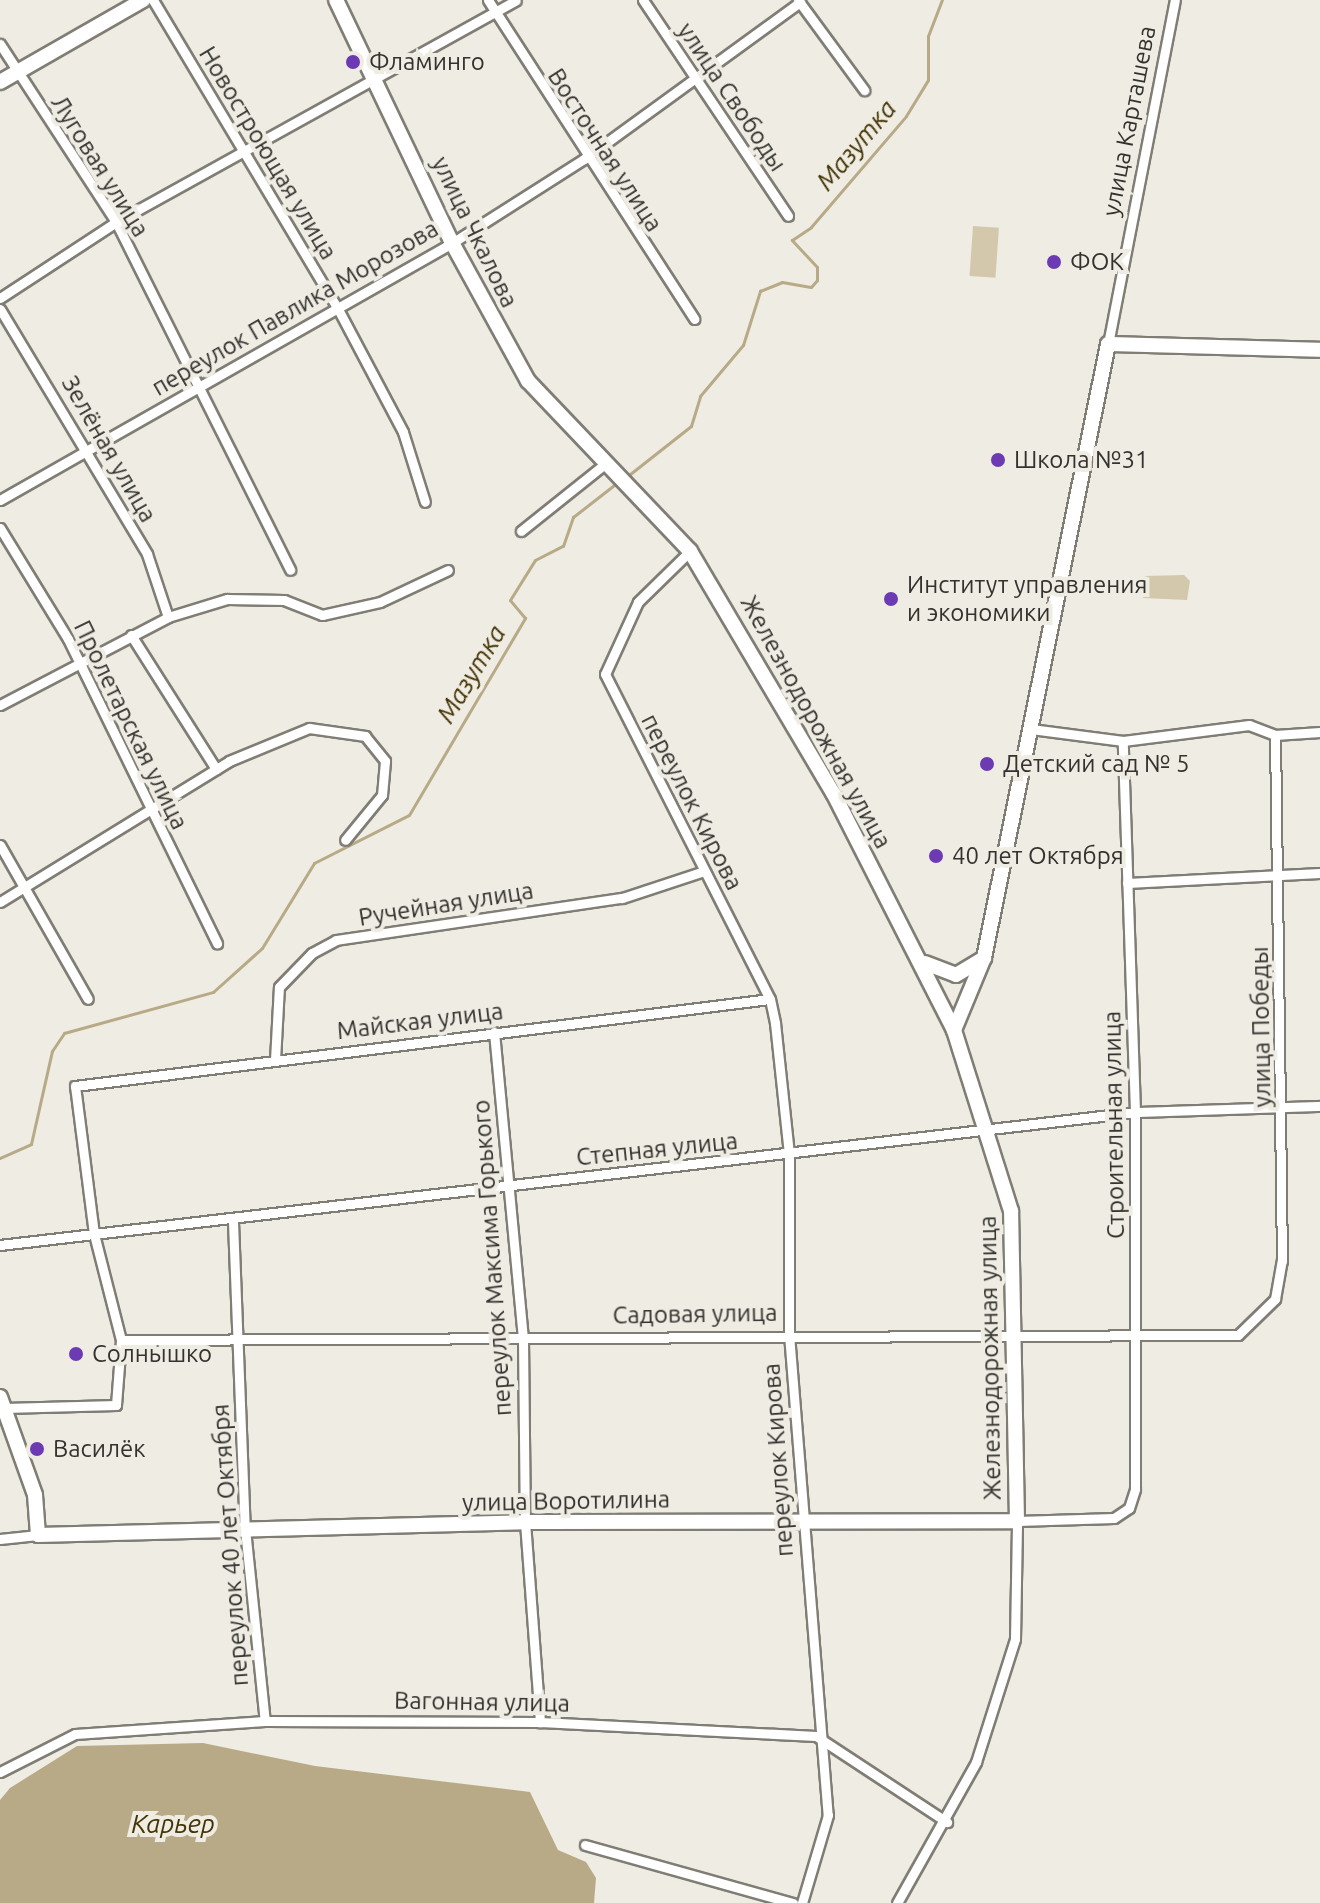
<!DOCTYPE html>
<meta charset="utf-8">
<style>
body{margin:0}
#map{position:relative;width:1320px;height:1903px;overflow:hidden;background:#efece3;font-family:Ubuntu,sans-serif}
div>[style]{position:absolute}
[style*='--x']{left:calc(var(--x)*1px);top:calc(var(--y)*1px);width:calc(var(--w)*1px);rotate:calc(var(--a)*1deg)}
.green>*{inset:0;background:#d3c8ac;transform-origin:0 0}
.water>*{inset:0;background:#b8aa87}
.stream>*{height:3px;margin:-1.5px;padding:0 1.5px;transform-origin:1.5px;border-radius:1.5px;background:#b8aa87}
.roads{filter:drop-shadow(2px 0 #807d75) drop-shadow(-2px 0 #807d75) drop-shadow(0 2px #807d75) drop-shadow(0 -2px #807d75)}
.street>*{height:9px;margin:-4.5px;padding:0 4.5px;transform-origin:4.5px;border-radius:4.5px;background:#fff}
.secondary>*{height:14px;margin:-7px;padding:0 7px;transform-origin:7px;border-radius:7px;background:#fff}
.dots>*{width:22px;height:22px;translate:-50% -50%;box-sizing:border-box;border:4px solid #efece3;border-radius:50%}
span{translate:-50% -50%;white-space:nowrap;text-align:center;line-height:1.15;-webkit-text-stroke:8px #efece3;paint-order:stroke}
.poi-label{font-size:24px;color:#33322e}
.left{translate:0 -50%;text-align:left}
.street-label{font-size:24px;color:#33322e}
.water-label{font-size:26px;color:#443405;font-style:italic}
</style>
<div id="map">
<div class="green">
<div style="left:973px;top:226px;width:26px;height:50px;rotate:4deg"></div>
<div style="clip-path:polygon(1184px 575px,1190px 581px,1187px 600px,1143px 598px,1145px 576px)"></div>
</div>
<div class="water">
<div style="clip-path:polygon(203px 1743px,315px 1766px,530px 1792px,558px 1850px,586px 1862px,596px 1878px,594px 1903px,0 1903px,0 1800px,10px 1788px,77px 1746px)"></div>
</div>
<div class="stream">
<div style="--x:625;--y:478;--w:84;--a:-38.2"></div>
<div style="--x:691;--y:426;--w:31;--a:-73"></div>
<div style="--x:700;--y:396;--w:67;--a:-49.9"></div>
<div style="--x:743;--y:345;--w:57;--a:-72.5"></div>
<div style="--x:760;--y:291;--w:24;--a:-22"></div>
<div style="--x:782;--y:282;--w:29;--a:10"></div>
<div style="--x:811;--y:287;--w:9;--a:-49"></div>
<div style="--x:817;--y:280;--w:13;--a:-90"></div>
<div style="--x:817;--y:267;--w:37;--a:-133"></div>
<div style="--x:792;--y:240;--w:23;--a:-34"></div>
<div style="--x:811;--y:227;--w:146;--a:-49.4"></div>
<div style="--x:906;--y:116;--w:42;--a:-58.6"></div>
<div style="--x:928;--y:80;--w:44;--a:-90"></div>
<div style="--x:928;--y:36;--w:39;--a:-69"></div>
<div style="--x:0;--y:1158;--w:34;--a:-24"></div>
<div style="--x:31;--y:1144;--w:95;--a:-77.3"></div>
<div style="--x:52;--y:1051;--w:22;--a:-56"></div>
<div style="--x:64;--y:1033;--w:155;--a:-15.4"></div>
<div style="--x:213;--y:992;--w:66;--a:-41.9"></div>
<div style="--x:262;--y:948;--w:100;--a:-58.5"></div>
<div style="--x:314;--y:863;--w:106;--a:-26.8"></div>
<div style="--x:409;--y:815;--w:229;--a:-59.5"></div>
<div style="--x:525;--y:618;--w:23;--a:-130"></div>
<div style="--x:510;--y:600;--w:47;--a:-58"></div>
<div style="--x:535;--y:560;--w:31;--a:-27"></div>
<div style="--x:563;--y:546;--w:31;--a:-71"></div>
<div style="--x:573;--y:517;--w:57;--a:-37.9"></div>
</div>
<div class="roads">
<div class="street">
<div style="--x:153;--y:0;--w:360;--a:59.1"></div>
<div style="--x:338;--y:309;--w:139;--a:62.1"></div>
<div style="--x:403;--y:432;--w:73;--a:72.6"></div>
<div style="--x:488;--y:0;--w:380;--a:57.1"></div>
<div style="--x:643;--y:0;--w:260;--a:56.1"></div>
<div style="--x:798;--y:0;--w:112;--a:53.7"></div>
<div style="--x:0;--y:44;--w:212;--a:56.9"></div>
<div style="--x:116;--y:222;--w:389;--a:63.4"></div>
<div style="--x:0;--y:298;--w:139;--a:-33.2"></div>
<div style="--x:116;--y:222;--w:457;--a:-29"></div>
<div style="--x:0;--y:309;--w:286;--a:59"></div>
<div style="--x:147;--y:554;--w:66;--a:71.6"></div>
<div style="--x:1108;--y:344;--w:350;--a:-79"></div>
<div style="--x:0;--y:500;--w:520;--a:-29.62"></div>
<div style="--x:452;--y:243;--w:156;--a:-32.5"></div>
<div style="--x:584;--y:159;--w:267;--a:-36"></div>
<div style="--x:0;--y:528;--w:130;--a:58.5"></div>
<div style="--x:68;--y:639;--w:339;--a:63.9"></div>
<div style="--x:521;--y:531;--w:104;--a:-38.7"></div>
<div style="--x:690;--y:551;--w:73;--a:135.6"></div>
<div style="--x:638;--y:602;--w:79;--a:114.6"></div>
<div style="--x:605;--y:674;--w:364;--a:63.1"></div>
<div style="--x:770;--y:999;--w:25;--a:78"></div>
<div style="--x:775;--y:1023;--w:133;--a:83.9"></div>
<div style="--x:789;--y:1155;--w:179;--a:90"></div>
<div style="--x:789;--y:1334;--w:483;--a:85.4"></div>
<div style="--x:828;--y:1815;--w:92;--a:106.5"></div>
<div style="--x:131;--y:635;--w:159;--a:57.6"></div>
<div style="--x:0;--y:705;--w:190;--a:-27.6"></div>
<div style="--x:168;--y:617;--w:62;--a:-17"></div>
<div style="--x:227;--y:599;--w:57;--a:1"></div>
<div style="--x:284;--y:600;--w:41;--a:21.5"></div>
<div style="--x:322;--y:615;--w:59;--a:-12.6"></div>
<div style="--x:380;--y:602;--w:75;--a:-25.2"></div>
<div style="--x:1031;--y:729;--w:93;--a:7.4"></div>
<div style="--x:1123;--y:741;--w:127;--a:-7.2"></div>
<div style="--x:1249;--y:725;--w:28;--a:21"></div>
<div style="--x:1275;--y:735;--w:45;--a:-3.8"></div>
<div style="--x:0;--y:845;--w:177;--a:60.3"></div>
<div style="--x:1127;--y:883;--w:193;--a:-3"></div>
<div style="--x:0;--y:902;--w:269;--a:-31.6"></div>
<div style="--x:229;--y:761;--w:87;--a:-22.4"></div>
<div style="--x:309;--y:728;--w:57;--a:8.1"></div>
<div style="--x:365;--y:736;--w:32;--a:51"></div>
<div style="--x:385;--y:761;--w:34;--a:95"></div>
<div style="--x:382;--y:795;--w:58;--a:129.4"></div>
<div style="--x:494;--y:1032;--w:309;--a:84.6"></div>
<div style="--x:523;--y:1340;--w:182;--a:89.4"></div>
<div style="--x:525;--y:1522;--w:201;--a:85.7"></div>
<div style="--x:275;--y:1060;--w:73;--a:-86.9"></div>
<div style="--x:279;--y:987;--w:47;--a:-45.9"></div>
<div style="--x:312;--y:953;--w:27;--a:-28"></div>
<div style="--x:336;--y:940;--w:289;--a:-8.4"></div>
<div style="--x:622;--y:898;--w:86;--a:-18.2"></div>
<div style="--x:233;--y:1222;--w:307;--a:87.8"></div>
<div style="--x:245;--y:1529;--w:193;--a:84.1"></div>
<div style="--x:0;--y:1245;--w:1143;--a:-6.68"></div>
<div style="--x:1135;--y:1112;--w:185;--a:-1.9"></div>
<div style="--x:121;--y:1340;--w:1117;--a:-0.26"></div>
<div style="--x:1238;--y:1335;--w:52;--a:-44.2"></div>
<div style="--x:1275;--y:1299;--w:39;--a:-80"></div>
<div style="--x:1282;--y:1261;--w:526;--a:-90.76"></div>
<div style="--x:4;--y:1408;--w:112;--a:-1.5"></div>
<div style="--x:116;--y:1405;--w:65;--a:-85.6"></div>
<div style="--x:121;--y:1340;--w:109;--a:-104.3"></div>
<div style="--x:94;--y:1234;--w:149;--a:-97.3"></div>
<div style="--x:75;--y:1086;--w:700;--a:-7.14"></div>
<div style="--x:0;--y:1539;--w:38;--a:-6"></div>
<div style="--x:0;--y:1772;--w:84;--a:-26.9"></div>
<div style="--x:75;--y:1734;--w:190;--a:-3.9"></div>
<div style="--x:265;--y:1721;--w:275;--a:0.2"></div>
<div style="--x:540;--y:1722;--w:276;--a:2.9"></div>
<div style="--x:816;--y:1736;--w:157;--a:33.3"></div>
<div style="--x:585;--y:1845;--w:216;--a:15.6"></div>
<div style="--x:897;--y:1903;--w:162;--a:-60.7"></div>
<div style="--x:976;--y:1762;--w:129;--a:-72.4"></div>
<div style="--x:1015;--y:1639;--w:118;--a:-89"></div>
<div style="--x:1017;--y:1521;--w:97;--a:-1.8"></div>
<div style="--x:1114;--y:1518;--w:18;--a:-34"></div>
<div style="--x:1129;--y:1508;--w:20;--a:-72"></div>
<div style="--x:1135;--y:1489;--w:377;--a:-90"></div>
<div style="--x:1135;--y:1112;--w:371;--a:-91.9"></div>
</div>
<div class="secondary">
<div style="--x:0;--y:82;--w:165;--a:-29.8"></div>
<div style="--x:925;--y:963;--w:33;--a:21"></div>
<div style="--x:956;--y:975;--w:33;--a:-31"></div>
<div style="--x:984;--y:958;--w:626;--a:-78.58"></div>
<div style="--x:1108;--y:344;--w:212;--a:1.6"></div>
<div style="--x:954;--y:1030;--w:76;--a:-67.5"></div>
<div style="--x:0;--y:1397;--w:104;--a:70.3"></div>
<div style="--x:35;--y:1495;--w:40;--a:85.7"></div>
<div style="--x:38;--y:1535;--w:487;--a:-1.5"></div>
<div style="--x:525;--y:1522;--w:492;--a:-0.1"></div>
<div style="--x:1017;--y:1521;--w:310;--a:-91.1"></div>
<div style="--x:1011;--y:1211;--w:190;--a:-107.5"></div>
<div style="--x:954;--y:1030;--w:266;--a:-117"></div>
<div style="--x:833;--y:793;--w:281;--a:-120.6"></div>
<div style="--x:690;--y:551;--w:235;--a:-133.6"></div>
<div style="--x:528;--y:381;--w:158;--a:-118.8"></div>
<div style="--x:452;--y:243;--w:269;--a:-115.5"></div>
</div>
</div>
<div class="dots">
<div style="left:353px;top:62px;background:#6c3bb3"></div>
<div style="left:1054px;top:262px;background:#6c3bb3"></div>
<div style="left:998px;top:460px;background:#6c3bb3"></div>
<div style="left:891px;top:599px;background:#6c3bb3"></div>
<div style="left:987px;top:764px;background:#6c3bb3"></div>
<div style="left:936px;top:856px;background:#6c3bb3"></div>
<div style="left:76px;top:1354px;background:#6c3bb3"></div>
<div style="left:37px;top:1449px;background:#6c3bb3"></div>
</div>
<div class="poi-label">
<span class="left" style="left:369px;top:62px">Фламинго</span>
<span class="left" style="left:1070px;top:262px">ФОК</span>
<span class="left" style="left:1014px;top:460px">Школа №31</span>
<span class="left" style="left:907px;top:599px">Институт управления<br>и экономики</span>
<span class="left" style="left:1003px;top:764px">Детский сад № 5</span>
<span class="left" style="left:952px;top:856px">40 лет Октября</span>
<span class="left" style="left:92px;top:1354px">Солнышко</span>
<span class="left" style="left:53px;top:1449px">Василёк</span>
</div>
<div class="street-label">
<span style="left:732px;top:97px;rotate:56deg">улица Свободы</span>
<span style="left:1129px;top:121px;rotate:-79deg">улица Карташева</span>
<span style="left:605px;top:150px;rotate:57deg">Восточная улица</span>
<span style="left:268px;top:153px;rotate:59deg">Новостроющая улица</span>
<span style="left:100px;top:166px;rotate:58deg">Луговая улица</span>
<span style="left:475px;top:232px;rotate:64deg">улица Чкалова</span>
<span style="left:295px;top:308px;rotate:-30deg">переулок Павлика Морозова</span>
<span style="left:109px;top:449px;rotate:60deg">Зелёная улица</span>
<span style="left:816px;top:722px;rotate:61deg">Железнодорожная улица</span>
<span style="left:131px;top:725px;rotate:64deg">Пролетарская улица</span>
<span style="left:692px;top:802px;rotate:63deg">переулок Кирова</span>
<span style="left:446px;top:904px;rotate:-9deg">Ручейная улица</span>
<span style="left:420px;top:1021px;rotate:-7deg">Майская улица</span>
<span style="left:1261px;top:1027px;rotate:-91deg">улица Победы</span>
<span style="left:1114px;top:1125px;rotate:-91deg">Строительная улица</span>
<span style="left:657px;top:1149px;rotate:-6deg">Степная улица</span>
<span style="left:492px;top:1258px;rotate:-94deg">переулок Максима Горького</span>
<span style="left:695px;top:1314px;rotate:-1deg">Садовая улица</span>
<span style="left:990px;top:1358px;rotate:-91deg">Железнодорожная улица</span>
<span style="left:778px;top:1460px;rotate:-94deg">переулок Кирова</span>
<span style="left:566px;top:1501px;rotate:-1deg">улица Воротилина</span>
<span style="left:230px;top:1545px;rotate:-94deg">переулок 40 лет Октября</span>
<span style="left:482px;top:1702px;rotate:1deg">Вагонная улица</span>
</div>
<div class="water-label">
<span style="left:856px;top:145px;rotate:-50deg">Мазутка</span>
<span style="left:471px;top:674px;rotate:-59deg">Мазутка</span>
<span style="left:173px;top:1824px">Карьер</span>
</div>
</div>
